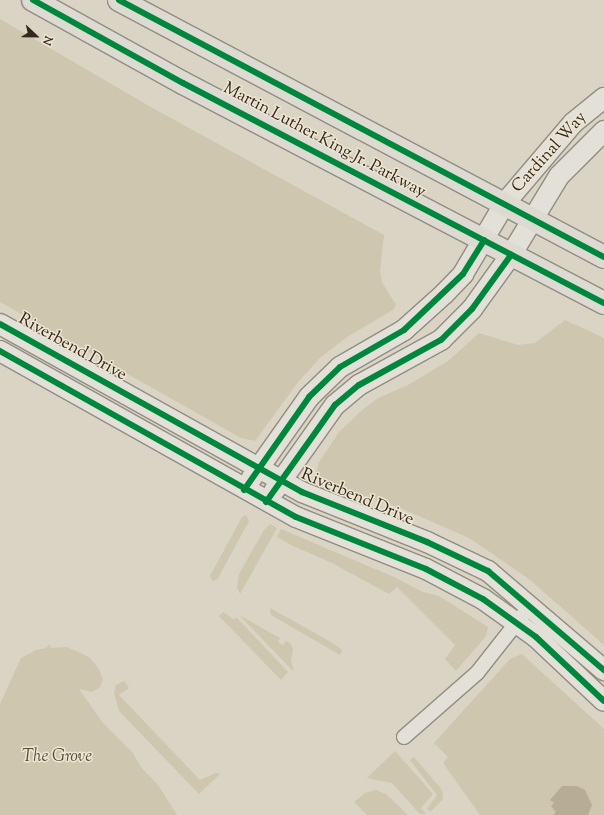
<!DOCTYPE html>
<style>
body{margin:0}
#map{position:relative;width:604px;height:815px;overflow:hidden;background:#d9d4c3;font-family:"Sorts Mill Goudy",serif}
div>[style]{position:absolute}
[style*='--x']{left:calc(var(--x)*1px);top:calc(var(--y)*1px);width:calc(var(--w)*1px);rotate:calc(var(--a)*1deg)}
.green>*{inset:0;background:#cfc6af}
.water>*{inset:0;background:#b7ad97}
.roads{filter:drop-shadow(1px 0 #928d82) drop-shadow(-1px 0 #928d82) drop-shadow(0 1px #928d82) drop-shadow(0 -1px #928d82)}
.street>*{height:14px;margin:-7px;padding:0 7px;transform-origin:7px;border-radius:7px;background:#e2e0d7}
.secondary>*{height:20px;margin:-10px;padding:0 10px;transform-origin:10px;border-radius:10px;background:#e2e0d7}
.primary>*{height:22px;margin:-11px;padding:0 11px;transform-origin:11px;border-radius:11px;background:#dddad1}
.cycleway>*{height:6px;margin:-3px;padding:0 3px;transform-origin:3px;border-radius:3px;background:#00873e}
span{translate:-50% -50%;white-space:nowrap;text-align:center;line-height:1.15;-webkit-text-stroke:3px #ede6d2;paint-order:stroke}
.street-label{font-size:17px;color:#37261c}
.park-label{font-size:17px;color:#5b4b3c;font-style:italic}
.north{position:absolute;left:16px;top:16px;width:40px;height:40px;-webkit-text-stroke:3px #ede6d2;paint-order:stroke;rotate:112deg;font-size:11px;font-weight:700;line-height:16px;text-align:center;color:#37261c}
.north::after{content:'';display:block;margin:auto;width:14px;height:18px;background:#37261c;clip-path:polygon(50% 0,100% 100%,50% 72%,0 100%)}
</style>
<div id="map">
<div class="green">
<div style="clip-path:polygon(0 19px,149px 106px,384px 235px,380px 271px,382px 282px,396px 305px,393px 310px,347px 337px,320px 358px,299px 381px,255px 441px,241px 438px,0 302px)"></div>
<div style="clip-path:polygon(565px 320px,604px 338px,604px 645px,529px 579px,469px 538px,403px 509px,330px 484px,316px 473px,319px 462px,339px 432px,361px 411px,378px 398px,408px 385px,448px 361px,479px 333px,518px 345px,535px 343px)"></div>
<div style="clip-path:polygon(246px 515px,249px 521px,217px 580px,212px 581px,210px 576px,242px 517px)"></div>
<div style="clip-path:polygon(270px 524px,277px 528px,240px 594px,237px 588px,239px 574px,264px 530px)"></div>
<div style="clip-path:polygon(281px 529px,394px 577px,423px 592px,439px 596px,488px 627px,486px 636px,456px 671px,445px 659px,455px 645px,397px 587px,389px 594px,330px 562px,295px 547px,277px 537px)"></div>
<div style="clip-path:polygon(270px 608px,331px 642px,342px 650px,340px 655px,271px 615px)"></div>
<div style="clip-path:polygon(223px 612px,233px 619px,237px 618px,288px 672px,281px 680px,219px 616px)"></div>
<div style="clip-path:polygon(239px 615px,280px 638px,278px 642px,283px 645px,286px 641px,290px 643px,293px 649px,291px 661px,294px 672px)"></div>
<div style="clip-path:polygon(49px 644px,51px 648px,67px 647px,89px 657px,99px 669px,103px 680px,100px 687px,92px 692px,79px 689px,103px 723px,133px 753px,141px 767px,158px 785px,177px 815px,0 815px,0 704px,21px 658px,36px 650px,46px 648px)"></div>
<div style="clip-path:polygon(522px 654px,604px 729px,604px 815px,480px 815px,443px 763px,448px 757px,434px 743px,510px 659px)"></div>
<div style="clip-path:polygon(124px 681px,129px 688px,119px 695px,200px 780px,216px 773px,220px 774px,199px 794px,119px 711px,114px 693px,116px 685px)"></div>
<div style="clip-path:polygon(395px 751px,433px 794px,421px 808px,426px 814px,420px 814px,392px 783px,367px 778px)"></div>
<div style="clip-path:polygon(414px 757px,442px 790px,443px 799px,430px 812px,427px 809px,437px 795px,410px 760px)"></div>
<div style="clip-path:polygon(376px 790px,386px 794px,408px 815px,367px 815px,354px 802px,365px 793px)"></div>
</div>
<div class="water">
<div style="clip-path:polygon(562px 786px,577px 786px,585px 790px,592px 805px,588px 815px,553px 815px,556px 812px,551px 806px,554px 803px,550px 800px)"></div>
</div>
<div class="roads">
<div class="street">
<div style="--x:404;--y:737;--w:97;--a:-41.2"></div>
<div style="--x:477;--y:673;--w:73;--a:-51.7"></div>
</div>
<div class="secondary">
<div style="--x:0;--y:324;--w:346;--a:29.1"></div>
<div style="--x:302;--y:492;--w:135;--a:21.8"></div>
<div style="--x:427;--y:542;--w:68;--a:25.4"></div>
<div style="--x:488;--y:571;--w:153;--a:40.5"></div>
<div style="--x:0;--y:351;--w:339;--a:29.3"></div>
<div style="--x:296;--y:517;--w:140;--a:21.8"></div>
<div style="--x:426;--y:569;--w:64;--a:27.8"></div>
<div style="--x:483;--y:599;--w:65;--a:35.6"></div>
<div style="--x:536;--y:637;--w:93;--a:43.3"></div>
<div style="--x:251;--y:479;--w:100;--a:-54.7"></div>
<div style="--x:309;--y:397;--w:43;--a:-44.1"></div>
<div style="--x:340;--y:367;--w:74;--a:-30"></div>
<div style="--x:404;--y:330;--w:54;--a:-42"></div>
<div style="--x:444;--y:294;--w:28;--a:-46"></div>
<div style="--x:463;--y:274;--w:82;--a:-59.4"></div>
<div style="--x:505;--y:203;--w:105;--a:-49.6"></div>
<div style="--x:573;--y:123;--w:40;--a:-39"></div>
<div style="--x:274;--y:491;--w:105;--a:-54.7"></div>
<div style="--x:335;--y:405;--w:31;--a:-40"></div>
<div style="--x:359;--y:385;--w:94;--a:-28.8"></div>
<div style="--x:441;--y:340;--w:44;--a:-45"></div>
<div style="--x:472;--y:309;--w:67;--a:-54.2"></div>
<div style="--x:511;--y:255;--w:92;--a:-58.7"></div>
<div style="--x:559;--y:176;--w:64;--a:-45"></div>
</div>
<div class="primary">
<div style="--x:33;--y:0;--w:171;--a:29"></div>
<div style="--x:183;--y:83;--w:475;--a:27.6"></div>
<div style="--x:119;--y:0;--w:549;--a:27.92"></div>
</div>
</div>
<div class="cycleway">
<div style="--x:33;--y:0;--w:171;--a:29"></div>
<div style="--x:183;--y:83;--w:475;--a:27.6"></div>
<div style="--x:119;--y:0;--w:549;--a:27.92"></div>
<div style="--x:0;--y:324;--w:346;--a:29.1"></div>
<div style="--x:302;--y:492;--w:135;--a:21.8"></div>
<div style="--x:427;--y:542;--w:68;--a:25.4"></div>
<div style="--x:488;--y:571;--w:153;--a:40.5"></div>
<div style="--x:0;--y:351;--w:339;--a:29.3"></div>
<div style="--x:296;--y:517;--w:140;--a:21.8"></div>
<div style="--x:426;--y:569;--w:64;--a:27.8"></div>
<div style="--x:483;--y:599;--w:65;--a:35.6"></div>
<div style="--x:536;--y:637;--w:93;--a:43.3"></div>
<div style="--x:244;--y:490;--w:113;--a:-55"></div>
<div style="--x:309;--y:397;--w:43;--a:-44.1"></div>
<div style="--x:340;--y:367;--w:74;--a:-30"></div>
<div style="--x:404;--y:330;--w:81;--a:-43.5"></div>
<div style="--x:463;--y:274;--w:40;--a:-58"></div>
<div style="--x:266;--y:502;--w:119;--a:-54.6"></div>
<div style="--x:335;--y:405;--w:31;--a:-40"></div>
<div style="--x:359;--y:385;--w:94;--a:-28.8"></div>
<div style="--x:441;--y:340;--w:44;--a:-45"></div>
<div style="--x:472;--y:309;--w:67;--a:-54.2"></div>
</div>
<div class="street-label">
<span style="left:324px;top:141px;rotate:28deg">Martin Luther King Jr. Parkway</span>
<span style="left:550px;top:153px;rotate:-48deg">Cardinal Way</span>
<span style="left:72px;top:348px;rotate:29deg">Riverbend Drive</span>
<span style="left:357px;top:498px;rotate:23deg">Riverbend Drive</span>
</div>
<div class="park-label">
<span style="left:57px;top:758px">The Grove</span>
</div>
<div class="north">N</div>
</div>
